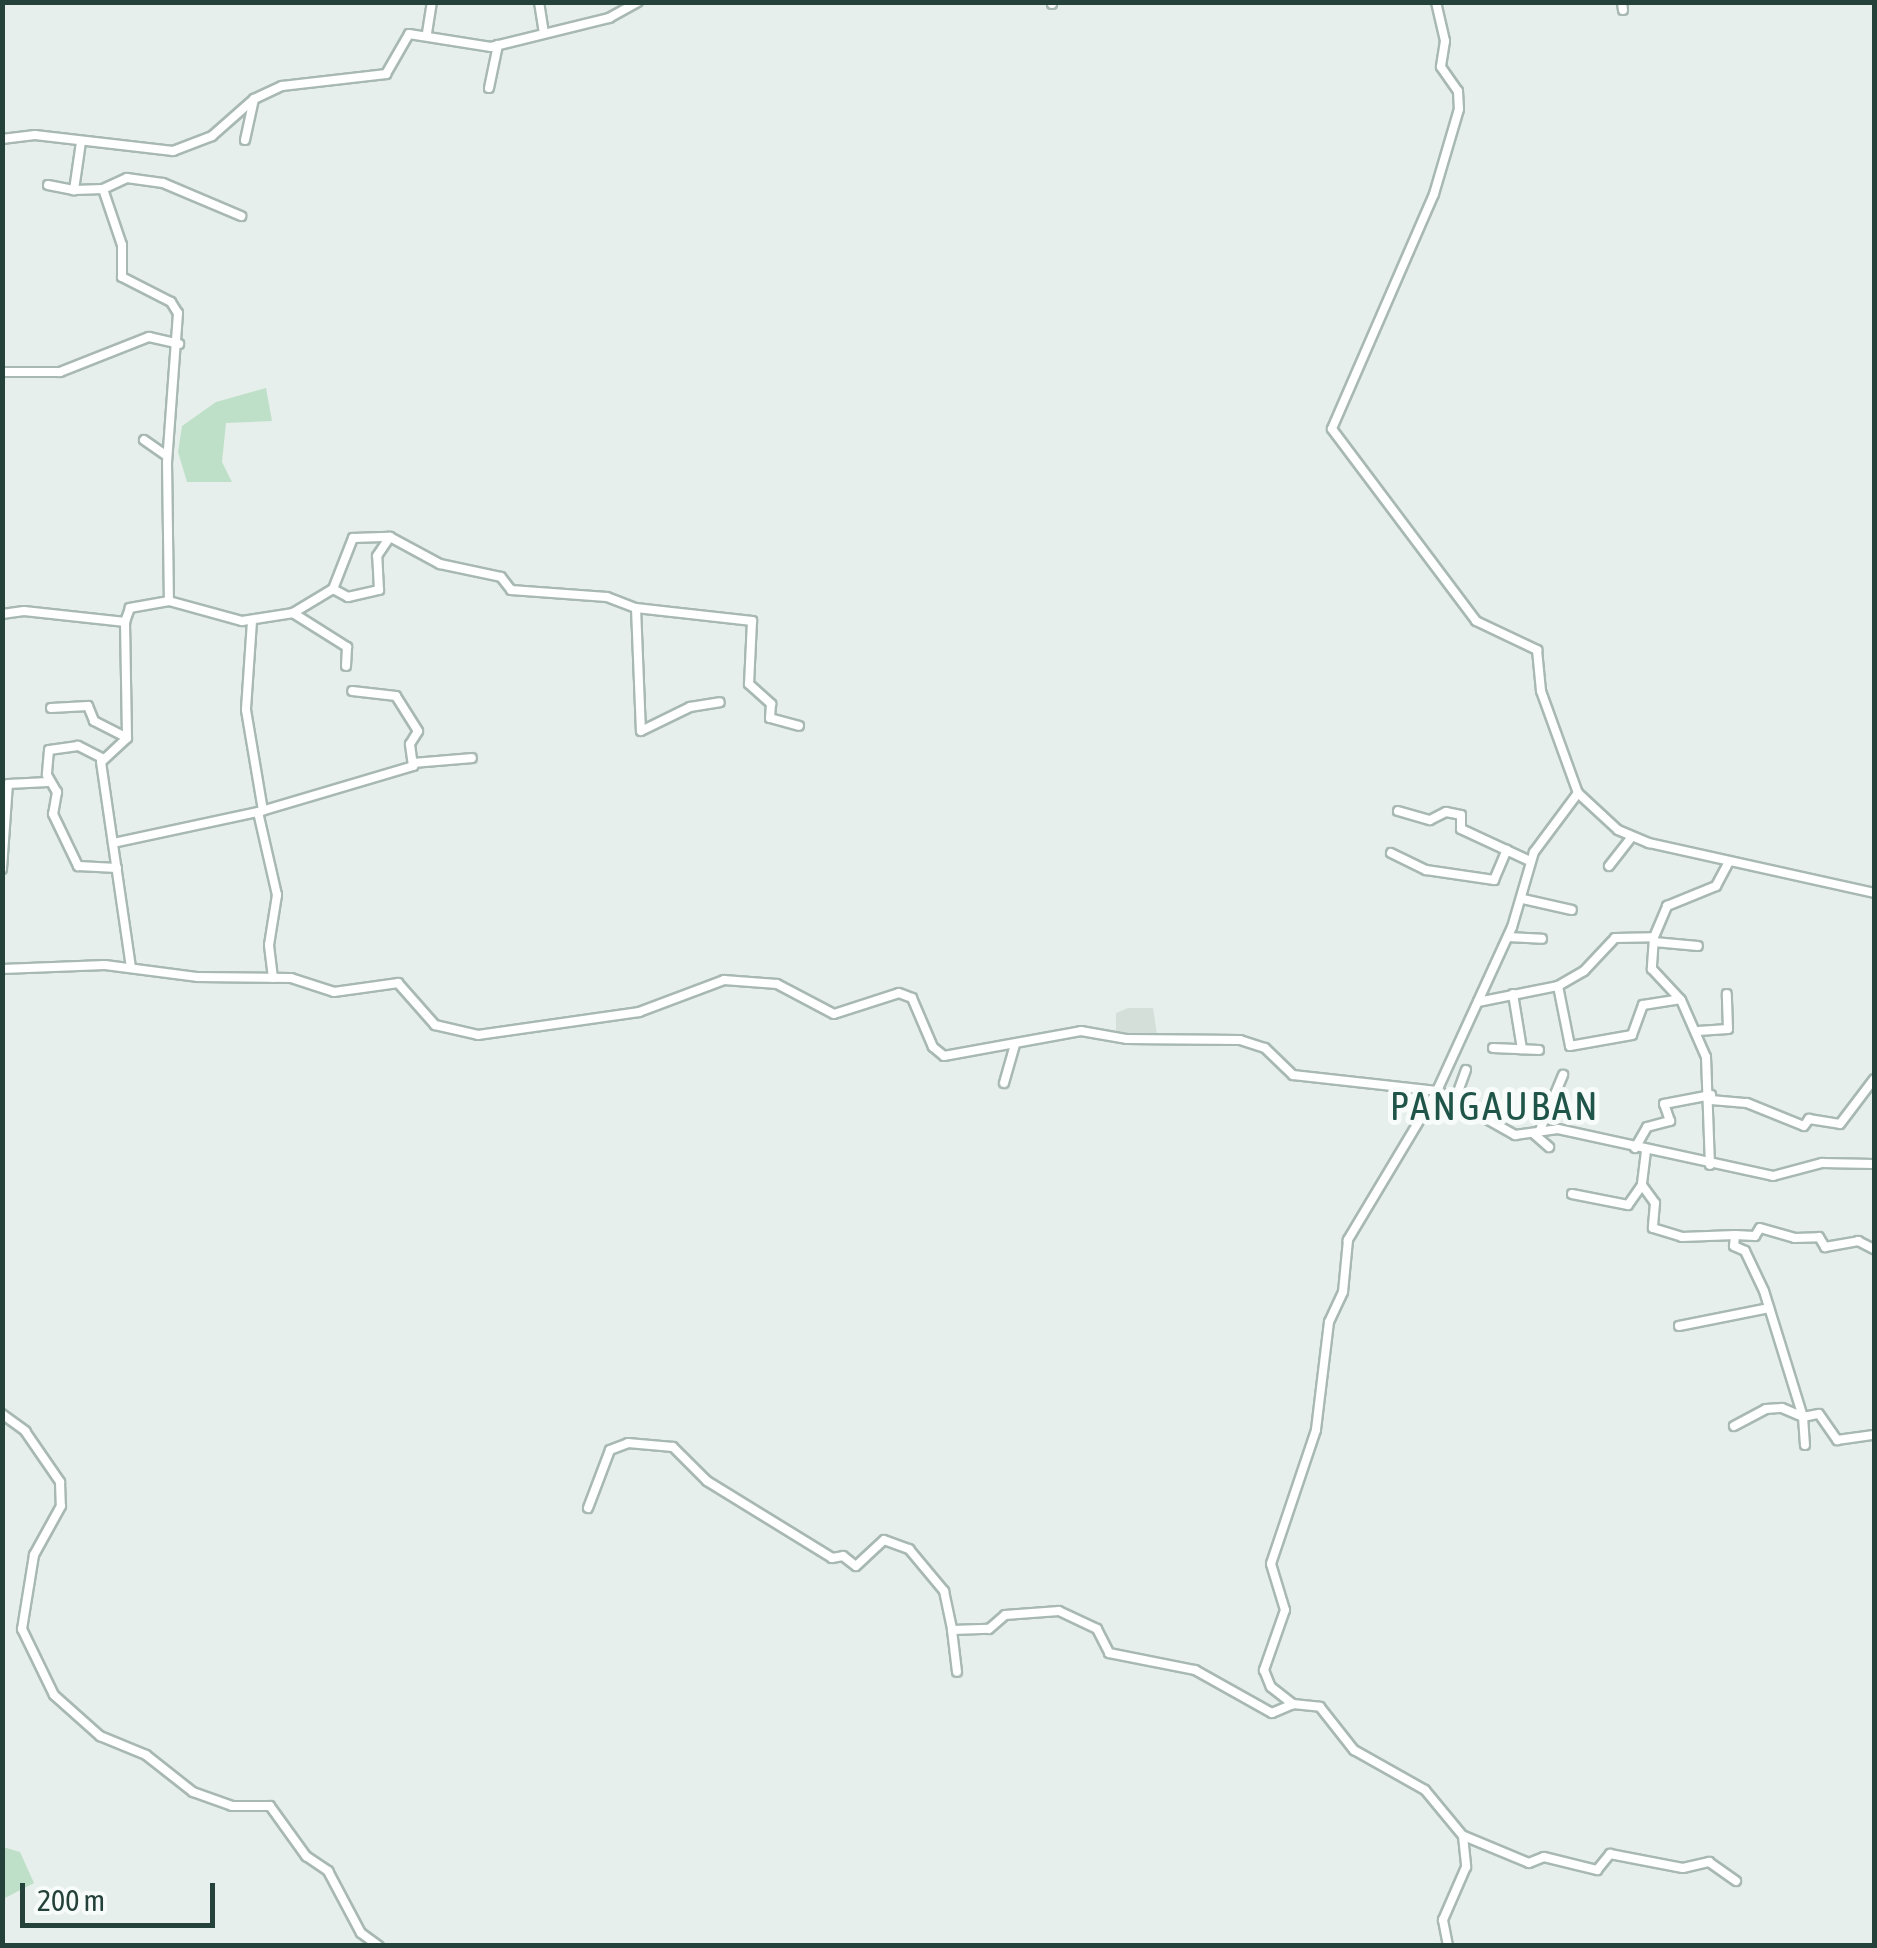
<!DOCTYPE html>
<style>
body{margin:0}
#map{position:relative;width:1877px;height:1948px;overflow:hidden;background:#e6efeb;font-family:"Asap Condensed",sans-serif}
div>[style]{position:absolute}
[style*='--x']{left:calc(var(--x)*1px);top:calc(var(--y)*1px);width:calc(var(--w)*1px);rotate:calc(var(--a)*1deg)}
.built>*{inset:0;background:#d4dfda}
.green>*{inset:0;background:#bfe0c8}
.roads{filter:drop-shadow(2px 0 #a8b8b2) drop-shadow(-2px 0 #a8b8b2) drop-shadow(0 2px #a8b8b2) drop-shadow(0 -2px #a8b8b2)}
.minor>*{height:8px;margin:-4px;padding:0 4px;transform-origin:4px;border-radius:4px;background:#fff}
span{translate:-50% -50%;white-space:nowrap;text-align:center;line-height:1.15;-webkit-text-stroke:10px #f7fbf9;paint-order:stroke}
.quarter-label{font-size:40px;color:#1f5548;letter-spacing:2.5px}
.frame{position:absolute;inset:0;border:5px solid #24423a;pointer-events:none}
.scale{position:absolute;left:20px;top:1883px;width:195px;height:45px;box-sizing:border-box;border:5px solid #24423a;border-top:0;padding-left:12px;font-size:30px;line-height:35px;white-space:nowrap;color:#24423a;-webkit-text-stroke:8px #f7fbf9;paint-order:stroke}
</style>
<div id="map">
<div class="built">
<div style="clip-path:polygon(1128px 1008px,1153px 1008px,1157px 1035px,1116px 1036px,1116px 1013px)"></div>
</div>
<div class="green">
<div style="clip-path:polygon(266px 388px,272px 421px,226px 423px,222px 462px,232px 482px,187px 482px,178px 452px,182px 426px,216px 402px)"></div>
<div style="clip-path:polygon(3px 1847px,20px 1852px,34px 1883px,3px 1899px)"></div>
</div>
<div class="roads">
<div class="minor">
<div style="--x:539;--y:2;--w:32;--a:81"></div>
<div style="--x:1052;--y:2;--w:2;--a:90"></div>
<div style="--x:1436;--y:2;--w:40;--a:77"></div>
<div style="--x:1445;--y:41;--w:26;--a:99"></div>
<div style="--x:1441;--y:67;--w:29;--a:55"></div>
<div style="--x:1458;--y:91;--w:18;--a:87"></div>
<div style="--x:1459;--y:109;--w:89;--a:106.4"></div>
<div style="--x:1434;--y:194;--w:256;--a:113.5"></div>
<div style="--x:1332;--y:429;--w:240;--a:53.1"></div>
<div style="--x:1476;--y:621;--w:68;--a:25.4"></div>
<div style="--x:1537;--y:650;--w:41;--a:84.4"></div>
<div style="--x:1541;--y:691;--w:109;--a:70.1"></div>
<div style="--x:1578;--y:793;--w:74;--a:126.7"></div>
<div style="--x:1534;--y:852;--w:78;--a:106.3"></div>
<div style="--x:1512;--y:927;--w:180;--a:114.6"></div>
<div style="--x:1437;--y:1091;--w:174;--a:120.9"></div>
<div style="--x:1348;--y:1240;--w:52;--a:95.5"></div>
<div style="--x:1343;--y:1292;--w:33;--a:115"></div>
<div style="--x:1329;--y:1322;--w:109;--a:96.9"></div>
<div style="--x:1316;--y:1430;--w:141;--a:108.6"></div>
<div style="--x:1271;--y:1564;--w:48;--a:73.1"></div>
<div style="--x:1285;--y:1610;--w:64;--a:109.3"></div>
<div style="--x:1264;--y:1670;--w:18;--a:68"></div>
<div style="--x:1271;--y:1687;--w:28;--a:38"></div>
<div style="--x:1293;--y:1704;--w:27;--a:6"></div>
<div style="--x:1320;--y:1707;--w:55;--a:51.7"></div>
<div style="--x:1354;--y:1750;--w:81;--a:29.4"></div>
<div style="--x:1425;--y:1790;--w:60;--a:50.4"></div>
<div style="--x:1463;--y:1836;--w:31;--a:84"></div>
<div style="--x:1466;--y:1867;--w:58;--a:113.5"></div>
<div style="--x:1443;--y:1920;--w:26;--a:79"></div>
<div style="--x:1622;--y:2;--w:8;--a:83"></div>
<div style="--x:427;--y:33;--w:31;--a:-81"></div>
<div style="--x:489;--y:88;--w:44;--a:-78.2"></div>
<div style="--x:2;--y:139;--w:33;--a:-7"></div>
<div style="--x:35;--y:135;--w:139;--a:6.6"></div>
<div style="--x:173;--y:151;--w:42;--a:-21"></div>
<div style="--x:212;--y:136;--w:56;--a:-41.4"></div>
<div style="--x:254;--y:99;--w:31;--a:-25"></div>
<div style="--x:282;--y:86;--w:105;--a:-6.6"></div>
<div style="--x:386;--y:74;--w:46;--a:-60.1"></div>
<div style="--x:409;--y:34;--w:83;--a:9"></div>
<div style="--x:491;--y:47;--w:122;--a:-13.8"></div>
<div style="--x:609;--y:18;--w:33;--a:-29"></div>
<div style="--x:245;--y:140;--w:42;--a:-77.6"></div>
<div style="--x:81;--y:142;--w:49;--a:98.3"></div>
<div style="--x:74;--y:190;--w:29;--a:-2"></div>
<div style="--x:103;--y:189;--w:59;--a:71.3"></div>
<div style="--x:122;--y:245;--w:32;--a:90"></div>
<div style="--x:122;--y:277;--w:55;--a:27"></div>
<div style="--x:171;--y:302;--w:13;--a:58"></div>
<div style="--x:178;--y:313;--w:149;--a:94.2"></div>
<div style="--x:167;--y:462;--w:139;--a:89.2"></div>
<div style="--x:169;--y:601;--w:40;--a:170"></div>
<div style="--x:130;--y:608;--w:15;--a:110"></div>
<div style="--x:48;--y:185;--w:26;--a:11"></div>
<div style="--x:103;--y:189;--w:26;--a:-25"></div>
<div style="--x:127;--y:178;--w:36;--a:8"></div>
<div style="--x:163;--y:183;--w:85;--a:22.9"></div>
<div style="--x:2;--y:372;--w:58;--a:0"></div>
<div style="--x:60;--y:372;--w:96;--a:-21.5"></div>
<div style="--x:149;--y:337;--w:31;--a:13"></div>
<div style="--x:144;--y:440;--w:28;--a:35"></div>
<div style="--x:333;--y:589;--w:17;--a:28"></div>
<div style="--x:348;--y:597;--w:32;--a:-13"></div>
<div style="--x:379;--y:590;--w:34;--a:-93"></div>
<div style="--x:377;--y:556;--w:23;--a:-56"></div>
<div style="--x:169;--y:601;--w:76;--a:15.3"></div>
<div style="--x:242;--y:621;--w:52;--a:-8.9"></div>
<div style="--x:293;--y:613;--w:47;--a:-31"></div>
<div style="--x:333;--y:589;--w:55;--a:-68.6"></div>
<div style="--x:353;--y:538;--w:37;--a:-2"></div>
<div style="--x:390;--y:537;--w:57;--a:28.4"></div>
<div style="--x:440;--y:564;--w:62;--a:12"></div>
<div style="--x:501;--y:577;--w:16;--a:52"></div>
<div style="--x:511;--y:590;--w:96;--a:4.2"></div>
<div style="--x:607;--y:597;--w:31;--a:21"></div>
<div style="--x:636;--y:608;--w:117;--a:6.4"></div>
<div style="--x:752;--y:621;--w:63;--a:92.7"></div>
<div style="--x:749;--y:684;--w:30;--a:42"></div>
<div style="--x:771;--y:704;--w:14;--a:94"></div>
<div style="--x:770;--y:718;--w:30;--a:15"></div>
<div style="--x:636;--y:608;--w:123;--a:87.7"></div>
<div style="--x:641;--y:731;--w:55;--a:-26.1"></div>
<div style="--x:690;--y:707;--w:30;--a:-9"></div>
<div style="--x:293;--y:613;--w:64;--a:32.2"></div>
<div style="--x:347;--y:647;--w:19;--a:93"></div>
<div style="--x:2;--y:614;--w:22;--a:-8"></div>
<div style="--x:24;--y:611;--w:102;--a:6.2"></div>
<div style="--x:125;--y:622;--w:116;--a:89"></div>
<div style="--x:127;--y:738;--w:35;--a:137"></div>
<div style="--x:101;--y:762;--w:207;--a:81.7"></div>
<div style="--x:252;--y:621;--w:89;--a:93.9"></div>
<div style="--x:246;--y:710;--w:102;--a:80.4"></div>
<div style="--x:51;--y:708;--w:37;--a:-3"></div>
<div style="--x:88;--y:706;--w:16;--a:68"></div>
<div style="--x:94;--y:721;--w:37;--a:27"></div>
<div style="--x:102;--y:758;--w:27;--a:-153"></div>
<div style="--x:78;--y:746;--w:29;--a:172"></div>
<div style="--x:49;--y:750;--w:25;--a:95"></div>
<div style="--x:47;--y:775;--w:20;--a:60"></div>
<div style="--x:57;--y:792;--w:22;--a:100"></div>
<div style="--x:53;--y:814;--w:58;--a:64.3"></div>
<div style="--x:78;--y:866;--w:39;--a:3"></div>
<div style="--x:414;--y:763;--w:58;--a:-4.9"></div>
<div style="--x:1578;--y:793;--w:54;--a:42.8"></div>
<div style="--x:1618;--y:830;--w:34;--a:23"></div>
<div style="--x:1649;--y:843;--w:230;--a:12.5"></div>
<div style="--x:1398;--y:811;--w:33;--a:16"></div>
<div style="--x:1430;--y:820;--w:18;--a:-27"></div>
<div style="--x:1446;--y:812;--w:15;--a:11"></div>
<div style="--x:1461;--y:815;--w:14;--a:90"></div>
<div style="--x:1461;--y:829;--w:76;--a:24.9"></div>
<div style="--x:113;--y:843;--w:148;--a:-12.1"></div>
<div style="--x:1391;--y:853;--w:39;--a:26"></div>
<div style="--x:1426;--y:870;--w:69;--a:8.4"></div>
<div style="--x:1494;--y:880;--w:33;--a:-67"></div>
<div style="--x:1609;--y:866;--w:37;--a:-52"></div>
<div style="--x:2;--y:869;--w:85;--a:-86"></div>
<div style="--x:8;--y:784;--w:40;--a:-2.9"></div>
<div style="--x:1523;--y:899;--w:50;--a:12.7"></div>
<div style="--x:1508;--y:937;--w:34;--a:3"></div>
<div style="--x:1654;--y:937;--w:34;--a:-67"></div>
<div style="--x:1667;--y:906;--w:53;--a:-22.2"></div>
<div style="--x:1716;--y:886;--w:26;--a:-62"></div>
<div style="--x:1654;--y:942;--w:44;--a:5.2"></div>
<div style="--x:2;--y:969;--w:103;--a:-2.2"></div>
<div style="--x:105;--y:965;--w:94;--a:7.4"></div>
<div style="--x:198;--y:977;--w:93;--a:0.6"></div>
<div style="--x:291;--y:978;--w:45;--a:18"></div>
<div style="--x:334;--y:992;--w:65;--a:-8"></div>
<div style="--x:398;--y:983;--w:56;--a:48.6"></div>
<div style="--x:435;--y:1025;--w:44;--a:13.1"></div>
<div style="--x:478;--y:1035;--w:163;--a:-8.1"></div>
<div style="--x:639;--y:1012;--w:91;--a:-20.6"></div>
<div style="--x:724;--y:980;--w:53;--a:4.3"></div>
<div style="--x:777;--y:984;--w:64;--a:27.8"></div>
<div style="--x:834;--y:1014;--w:68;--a:-17.9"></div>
<div style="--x:899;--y:993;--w:14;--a:21"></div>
<div style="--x:912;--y:998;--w:53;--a:66.8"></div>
<div style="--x:933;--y:1047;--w:14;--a:39"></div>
<div style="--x:944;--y:1056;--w:139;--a:-10.3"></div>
<div style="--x:1081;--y:1031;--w:47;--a:9.9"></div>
<div style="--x:1127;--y:1039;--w:113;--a:0.5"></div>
<div style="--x:1240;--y:1040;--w:26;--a:18"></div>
<div style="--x:1265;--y:1048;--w:39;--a:44"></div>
<div style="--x:1293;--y:1075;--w:145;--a:6.3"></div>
<div style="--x:1437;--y:1091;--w:90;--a:29.4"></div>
<div style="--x:1515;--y:1135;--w:43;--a:-7.9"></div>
<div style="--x:1558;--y:1129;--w:220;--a:12.3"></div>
<div style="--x:1773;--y:1176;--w:51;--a:-14.9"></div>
<div style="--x:1822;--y:1163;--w:52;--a:1.1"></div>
<div style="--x:273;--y:978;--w:33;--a:-97"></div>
<div style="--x:269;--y:945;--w:51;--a:-80.9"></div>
<div style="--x:277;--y:895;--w:85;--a:-102.9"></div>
<div style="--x:258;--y:812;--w:162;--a:-16.5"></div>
<div style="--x:413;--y:766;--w:22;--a:-98"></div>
<div style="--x:410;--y:744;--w:15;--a:-58"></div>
<div style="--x:418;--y:731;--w:41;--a:-122.2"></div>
<div style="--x:396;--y:696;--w:44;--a:-173.5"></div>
<div style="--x:1558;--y:986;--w:61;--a:78.7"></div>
<div style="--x:1570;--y:1046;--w:63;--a:-10.1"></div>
<div style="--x:1632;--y:1035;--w:32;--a:-70"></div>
<div style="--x:1643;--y:1005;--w:37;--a:-9"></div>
<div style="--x:1513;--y:994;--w:56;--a:80.7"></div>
<div style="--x:1478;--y:1002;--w:82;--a:-11.3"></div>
<div style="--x:1558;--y:986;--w:30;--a:-30"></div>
<div style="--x:1584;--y:971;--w:45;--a:-46.8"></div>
<div style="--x:1615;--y:938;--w:39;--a:-1"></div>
<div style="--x:1654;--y:937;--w:32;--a:94"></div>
<div style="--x:1652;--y:969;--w:42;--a:46.9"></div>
<div style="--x:1681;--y:1000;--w:62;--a:66.3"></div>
<div style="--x:1706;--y:1057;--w:108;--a:87.9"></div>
<div style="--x:1698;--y:1031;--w:30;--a:-4"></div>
<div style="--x:1728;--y:1029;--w:35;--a:-92"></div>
<div style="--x:1493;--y:1048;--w:46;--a:2.5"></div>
<div style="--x:1004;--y:1083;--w:40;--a:-74"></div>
<div style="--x:1455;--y:1100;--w:32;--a:-70"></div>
<div style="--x:1711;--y:1100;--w:36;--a:5"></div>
<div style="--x:1747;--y:1103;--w:61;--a:22"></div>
<div style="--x:1804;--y:1126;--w:9;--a:-54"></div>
<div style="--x:1809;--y:1119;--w:31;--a:9"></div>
<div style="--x:1840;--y:1124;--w:56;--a:-52.9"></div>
<div style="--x:1540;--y:1130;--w:60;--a:-67.3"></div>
<div style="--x:1534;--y:1134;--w:20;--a:41"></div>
<div style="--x:1635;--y:1148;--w:24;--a:-60"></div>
<div style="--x:1647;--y:1127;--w:24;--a:-15"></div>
<div style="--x:1670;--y:1121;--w:18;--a:-109"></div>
<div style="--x:1664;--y:1104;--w:48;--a:-10.8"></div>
<div style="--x:1646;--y:1151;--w:34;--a:97"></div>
<div style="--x:1642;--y:1185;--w:22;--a:54"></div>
<div style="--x:1655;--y:1203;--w:25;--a:95"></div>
<div style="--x:1653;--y:1228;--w:30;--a:17"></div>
<div style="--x:1682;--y:1237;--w:53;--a:-2.2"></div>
<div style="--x:1735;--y:1235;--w:11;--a:95"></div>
<div style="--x:1734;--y:1246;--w:12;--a:24"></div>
<div style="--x:1745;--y:1251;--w:44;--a:64.6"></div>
<div style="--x:1764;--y:1291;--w:132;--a:72.8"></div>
<div style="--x:1803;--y:1417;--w:16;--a:-11"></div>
<div style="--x:1819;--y:1414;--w:32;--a:55"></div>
<div style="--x:1837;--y:1440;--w:37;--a:-8"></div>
<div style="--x:1572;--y:1194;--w:57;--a:11.1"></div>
<div style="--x:1628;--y:1205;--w:24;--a:-55"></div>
<div style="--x:1735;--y:1235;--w:20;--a:3"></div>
<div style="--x:1755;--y:1236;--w:9;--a:-58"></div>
<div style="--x:1760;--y:1228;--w:36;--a:16"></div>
<div style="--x:1795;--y:1238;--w:24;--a:-2"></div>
<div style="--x:1819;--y:1237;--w:12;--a:59"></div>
<div style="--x:1825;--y:1247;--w:34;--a:-10"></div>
<div style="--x:1858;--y:1241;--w:18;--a:27"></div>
<div style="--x:1679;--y:1326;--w:92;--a:-11.3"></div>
<div style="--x:2;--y:1414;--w:29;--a:36"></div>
<div style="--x:25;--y:1431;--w:62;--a:55.5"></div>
<div style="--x:60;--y:1482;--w:24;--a:88"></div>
<div style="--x:61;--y:1506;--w:56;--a:118.9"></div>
<div style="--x:34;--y:1555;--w:75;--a:99.2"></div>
<div style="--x:22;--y:1629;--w:73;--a:64.1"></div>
<div style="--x:54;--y:1695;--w:62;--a:41.7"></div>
<div style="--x:100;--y:1736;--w:50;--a:22.4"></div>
<div style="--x:146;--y:1755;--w:60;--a:38.2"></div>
<div style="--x:193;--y:1792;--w:41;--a:19.7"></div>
<div style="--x:232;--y:1806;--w:38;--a:0"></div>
<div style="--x:270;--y:1806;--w:62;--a:54.2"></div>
<div style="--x:306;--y:1856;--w:27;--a:34"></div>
<div style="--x:328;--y:1871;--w:70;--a:62"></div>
<div style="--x:361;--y:1933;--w:22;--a:36"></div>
<div style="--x:1734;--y:1426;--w:36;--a:-28"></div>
<div style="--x:1766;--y:1409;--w:16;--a:-4"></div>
<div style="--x:1782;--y:1408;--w:23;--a:23"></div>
<div style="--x:1803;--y:1417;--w:28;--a:86"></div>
<div style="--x:588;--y:1508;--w:62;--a:-69.2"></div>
<div style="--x:610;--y:1450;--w:19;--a:-21"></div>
<div style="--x:628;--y:1443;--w:45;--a:5.1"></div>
<div style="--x:673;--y:1447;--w:48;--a:45"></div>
<div style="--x:707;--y:1481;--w:147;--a:31.6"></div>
<div style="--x:832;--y:1558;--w:11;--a:-10"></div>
<div style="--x:843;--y:1556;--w:16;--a:38"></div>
<div style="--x:856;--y:1566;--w:38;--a:-43"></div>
<div style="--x:884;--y:1540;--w:27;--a:20"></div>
<div style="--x:909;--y:1549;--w:55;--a:50.2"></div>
<div style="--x:944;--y:1591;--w:40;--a:78"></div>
<div style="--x:952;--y:1630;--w:37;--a:-2"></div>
<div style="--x:989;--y:1629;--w:21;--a:-41"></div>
<div style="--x:1005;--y:1615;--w:54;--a:-4.2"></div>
<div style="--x:1059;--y:1611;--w:42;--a:25.3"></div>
<div style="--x:1097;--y:1629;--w:27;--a:63"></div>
<div style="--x:1109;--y:1653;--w:88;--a:11.2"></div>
<div style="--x:1195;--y:1670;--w:88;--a:29.2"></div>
<div style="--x:1272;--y:1713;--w:23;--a:-23"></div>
<div style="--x:952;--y:1630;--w:42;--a:83.2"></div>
<div style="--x:1464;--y:1836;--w:70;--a:22.6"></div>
<div style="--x:1529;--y:1863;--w:16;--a:-22"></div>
<div style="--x:1544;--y:1857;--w:55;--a:13.8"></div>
<div style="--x:1597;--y:1870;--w:21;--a:-51"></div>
<div style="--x:1610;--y:1854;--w:74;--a:10.9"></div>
<div style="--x:1683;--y:1868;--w:27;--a:-13"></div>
<div style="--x:1709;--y:1862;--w:33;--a:35"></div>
</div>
</div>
<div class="quarter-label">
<span style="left:1495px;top:1106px">PANGAUBAN</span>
</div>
<div class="frame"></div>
<div class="scale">200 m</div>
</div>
